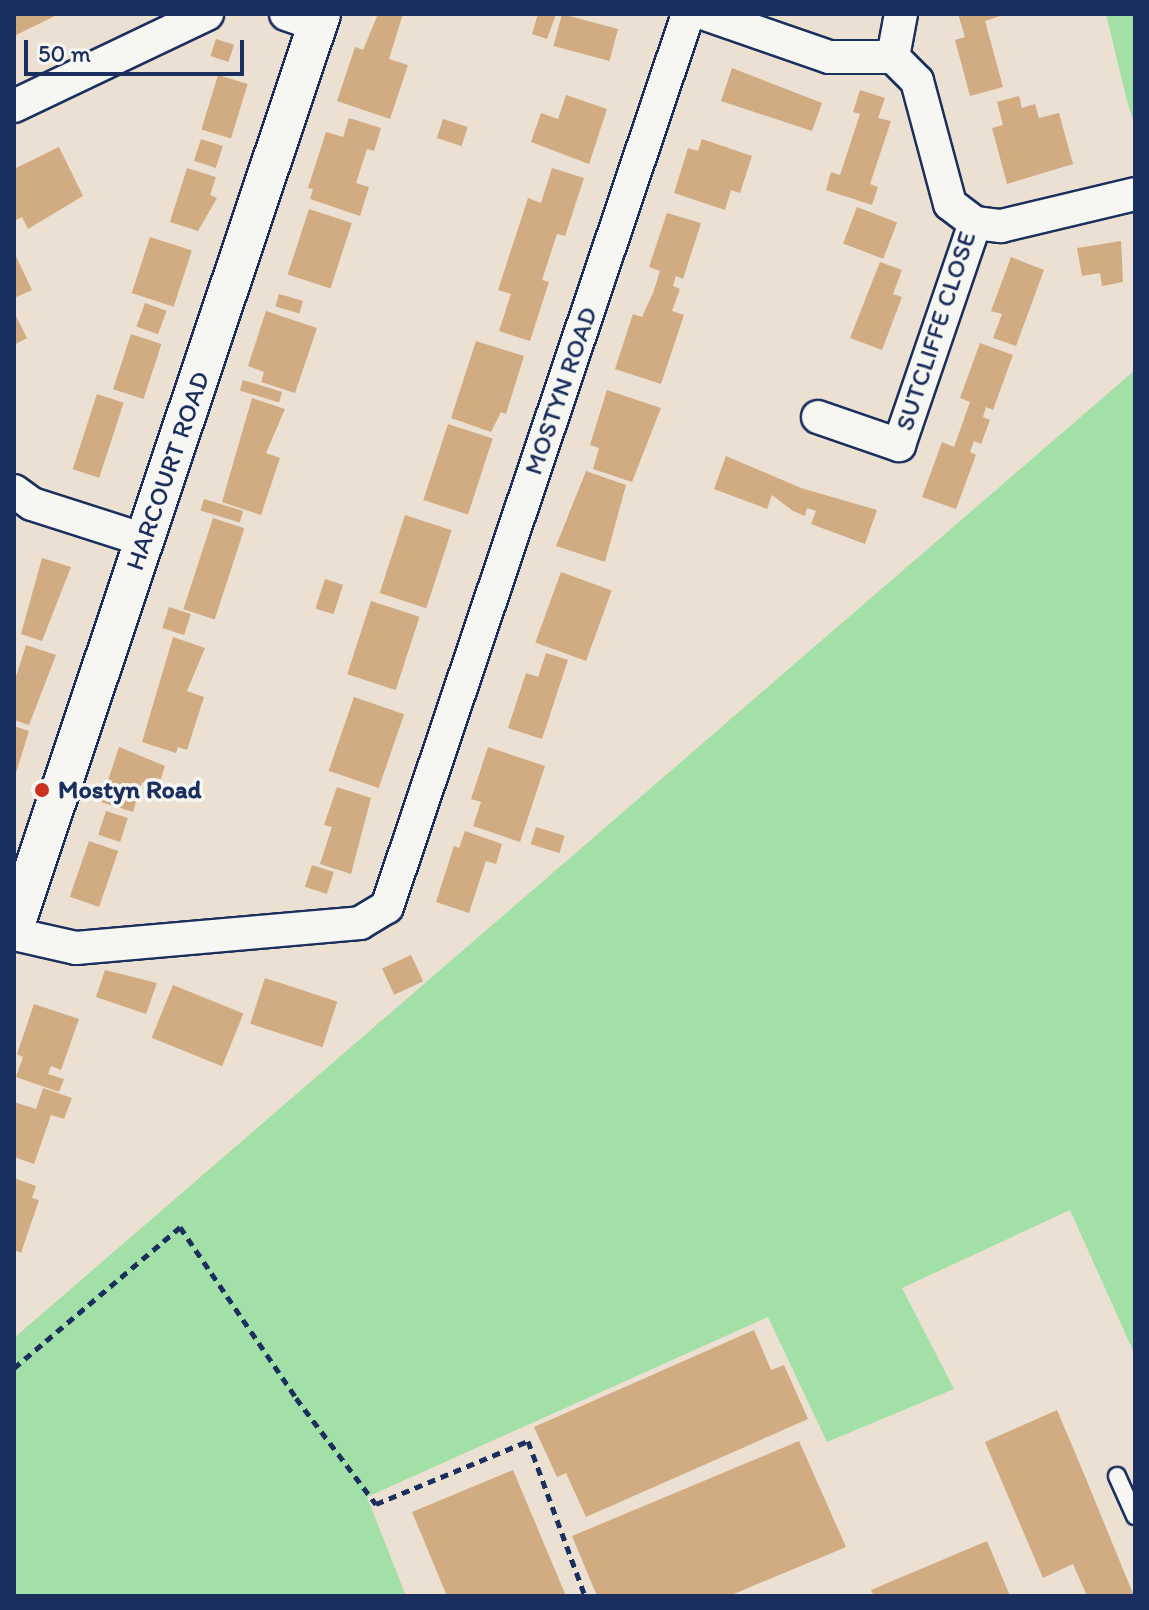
<!DOCTYPE html>
<style>
body{margin:0}
#map{position:relative;width:1149px;height:1610px;overflow:hidden;background:#ebe0d1;font-family:Itim,sans-serif}
div>[style]{position:absolute}
[style*='--x']{left:calc(var(--x)*1px);top:calc(var(--y)*1px);width:calc(var(--w)*1px);rotate:calc(var(--a)*1deg)}
.green>*{inset:0;background:#a2e0a7}
.building>*{inset:0;background:#d1ac83;transform-origin:0 0}
.path>*{height:5px;margin-top:-2.5px;transform-origin:0;background:repeating-linear-gradient(90deg,#1b2f5e 0 8px,transparent 0 14px)}
.roads{filter:drop-shadow(2px 0 #1b2f5e) drop-shadow(-2px 0 #1b2f5e) drop-shadow(0 2px #1b2f5e) drop-shadow(0 -2px #1b2f5e)}
.service>*{height:16px;margin:-8px;padding:0 8px;transform-origin:8px;border-radius:8px;background:#f6f6f2}
.minor>*{height:32px;margin:-16px;padding:0 16px;transform-origin:16px;border-radius:16px;background:#f6f6f2}
.tertiary>*{height:38px;margin:-19px;padding:0 19px;transform-origin:19px;border-radius:19px;background:#f6f6f2}
.dots>*{width:22px;height:22px;translate:-50% -50%;box-sizing:border-box;border:4px solid #f6f6f2;border-radius:50%}
span{translate:-50% -50%;white-space:nowrap;text-align:center;line-height:1.15;-webkit-text-stroke:7px #f6f6f2;paint-order:stroke}
.street-label{font-size:26px;color:#1b2f5e}
.poi-label{font-size:26px;color:#1b2f5e;font-weight:700}
.left{translate:0 -50%;text-align:left}
.frame{position:absolute;inset:0;border:16px solid #1b2f5e;pointer-events:none}
.scale{position:absolute;left:24px;top:40px;width:220px;height:36px;box-sizing:border-box;border:4px solid #1b2f5e;border-top:0;padding-left:10px;font-size:24px;line-height:28px;white-space:nowrap;color:#1b2f5e;-webkit-text-stroke:6px #f6f6f2;paint-order:stroke}
</style>
<div id="map">
<div class="green">
<div style="clip-path:polygon(1106px 14px,1135px 14px,1135px 126px,1127px 101px)"></div>
<div style="clip-path:polygon(1135px 370px,1135px 1355px,1070px 1210px,902px 1288px,954px 1389px,827px 1442px,768px 1317px,367px 1497px,406px 1596px,14px 1596px,14px 1338px)"></div>
</div>
<div class="building">
<div style="clip-path:polygon(14px 14px,59px 14px,14px 36px)"></div>
<div style="clip-path:polygon(378px 14px,403px 14px,389px 59px,408px 65px,390px 119px,337px 101px,355px 47px,363px 50px)"></div>
<div style="clip-path:polygon(538px 14px,556px 14px,547px 39px,532px 34px)"></div>
<div style="left:562px;top:14px;width:58px;height:33px;rotate:15deg"></div>
<div style="clip-path:polygon(958px 14px,1006px 14px,985px 21px,1003px 87px,970px 96px,955px 40px,965px 37px)"></div>
<div style="left:216px;top:39px;width:19px;height:18px;rotate:18deg"></div>
<div style="clip-path:polygon(732px 68px,822px 103px,812px 131px,721px 101px)"></div>
<div style="left:218px;top:75px;width:31px;height:57px;rotate:17deg"></div>
<div style="clip-path:polygon(860px 90px,885px 98px,878px 118px,891px 121px,870px 184px,878px 187px,872px 205px,826px 190px,831px 172px,840px 175px,860px 114px,853px 112px)"></div>
<div style="clip-path:polygon(566px 95px,607px 109px,589px 164px,531px 142px,541px 113px,558px 119px)"></div>
<div style="clip-path:polygon(1019px 96px,1022px 108px,1035px 104px,1039px 118px,1059px 113px,1073px 164px,1007px 184px,992px 128px,1003px 125px,997px 102px)"></div>
<div style="clip-path:polygon(349px 118px,381px 128px,374px 151px,367px 149px,356px 183px,369px 187px,360px 216px,310px 199px,313px 189px,308px 188px,326px 132px,343px 137px)"></div>
<div style="left:443px;top:119px;width:26px;height:20px;rotate:18deg"></div>
<div style="left:201px;top:139px;width:23px;height:23px;rotate:18deg"></div>
<div style="clip-path:polygon(702px 139px,752px 156px,740px 193px,731px 190px,725px 210px,674px 193px,688px 148px,698px 151px)"></div>
<div style="clip-path:polygon(59px 147px,83px 196px,28px 229px,22px 217px,14px 221px,14px 169px)"></div>
<div style="clip-path:polygon(187px 168px,216px 177px,210px 195px,217px 198px,198px 231px,170px 222px)"></div>
<div style="clip-path:polygon(552px 168px,584px 178px,565px 236px,557px 234px,542px 280px,549px 282px,530px 341px,499px 331px,511px 294px,498px 290px,528px 198px,541px 203px)"></div>
<div style="left:857px;top:207px;width:43px;height:39px;rotate:21deg"></div>
<div style="left:309px;top:209px;width:45px;height:69px;rotate:18deg"></div>
<div style="clip-path:polygon(667px 213px,701px 223px,683px 279px,676px 276px,673px 286px,680px 289px,672px 311px,684px 315px,661px 384px,615px 369px,633px 314px,642px 317px,653px 293px,660px 271px,649px 267px)"></div>
<div style="left:150px;top:237px;width:44px;height:59px;rotate:18deg"></div>
<div style="clip-path:polygon(1121px 241px,1123px 282px,1102px 286px,1100px 273px,1082px 276px,1077px 248px)"></div>
<div style="clip-path:polygon(14px 252px,32px 290px,14px 298px)"></div>
<div style="clip-path:polygon(1011px 257px,1044px 270px,1016px 346px,993px 338px,1002px 314px,991px 311px)"></div>
<div style="clip-path:polygon(880px 262px,902px 270px,893px 294px,902px 297px,882px 350px,850px 338px)"></div>
<div style="left:279px;top:294px;width:25px;height:13px;rotate:16deg"></div>
<div style="left:145px;top:303px;width:23px;height:25px;rotate:20deg"></div>
<div style="clip-path:polygon(266px 311px,317px 328px,295px 393px,261px 382px,264px 372px,248px 366px)"></div>
<div style="clip-path:polygon(14px 312px,27px 338px,14px 345px)"></div>
<div style="left:131px;top:334px;width:32px;height:58px;rotate:18deg"></div>
<div style="clip-path:polygon(476px 341px,524px 356px,506px 414px,501px 412px,491px 432px,451px 418px)"></div>
<div style="clip-path:polygon(980px 343px,1013px 355px,993px 410px,986px 407px,983px 417px,990px 420px,981px 444px,974px 441px,970px 452px,976px 455px,956px 509px,922px 497px,942px 442px,954px 447px,970px 402px,960px 398px)"></div>
<div style="left:243px;top:380px;width:41px;height:11px;rotate:17deg"></div>
<div style="clip-path:polygon(607px 390px,661px 408px,632px 482px,593px 469px,599px 448px,590px 445px)"></div>
<div style="left:97px;top:394px;width:28px;height:79px;rotate:18deg"></div>
<div style="clip-path:polygon(252px 398px,285px 409px,266px 453px,280px 458px,261px 515px,222px 502px)"></div>
<div style="left:448px;top:424px;width:47px;height:80px;rotate:18deg"></div>
<div style="clip-path:polygon(726px 456px,801px 488px,877px 510px,865px 544px,811px 524px,816px 511px,807px 508px,805px 516px,793px 511px,772px 495px,767px 509px,714px 489px)"></div>
<div style="clip-path:polygon(586px 471px,626px 485px,605px 562px,556px 546px)"></div>
<div style="left:204px;top:499px;width:41px;height:12px;rotate:17deg"></div>
<div style="left:405px;top:515px;width:49px;height:82px;rotate:18deg"></div>
<div style="left:213px;top:518px;width:33px;height:96px;rotate:18deg"></div>
<div style="clip-path:polygon(42px 558px,71px 567px,42px 641px,21px 634px)"></div>
<div style="left:561px;top:572px;width:54px;height:75px;rotate:20deg"></div>
<div style="left:325px;top:579px;width:19px;height:31px;rotate:18deg"></div>
<div style="left:371px;top:601px;width:51px;height:77px;rotate:18deg"></div>
<div style="left:169px;top:607px;width:23px;height:22px;rotate:18deg"></div>
<div style="clip-path:polygon(173px 637px,205px 648px,187px 691px,204px 697px,187px 750px,178px 747px,176px 753px,142px 742px)"></div>
<div style="clip-path:polygon(26px 645px,56px 655px,29px 725px,14px 720px,14px 683px)"></div>
<div style="clip-path:polygon(546px 653px,568px 660px,542px 739px,508px 728px,526px 673px,538px 677px)"></div>
<div style="left:354px;top:697px;width:53px;height:78px;rotate:19deg"></div>
<div style="clip-path:polygon(14px 726px,29px 731px,15px 776px,14px 776px)"></div>
<div style="clip-path:polygon(119px 747px,165px 766px,158px 787px,142px 782px,133px 812px,101px 802px)"></div>
<div style="clip-path:polygon(488px 747px,545px 766px,520px 842px,473px 826px,481px 802px,471px 799px)"></div>
<div style="clip-path:polygon(337px 787px,371px 798px,351px 874px,320px 864px,332px 827px,324px 825px)"></div>
<div style="left:106px;top:811px;width:23px;height:25px;rotate:18deg"></div>
<div style="left:536px;top:827px;width:30px;height:18px;rotate:17deg"></div>
<div style="clip-path:polygon(465px 831px,502px 844px,496px 864px,486px 861px,469px 913px,436px 902px,454px 846px,459px 848px)"></div>
<div style="left:89px;top:841px;width:31px;height:59px;rotate:19deg"></div>
<div style="left:312px;top:865px;width:23px;height:23px;rotate:18deg"></div>
<div style="left:411px;top:955px;width:29px;height:32px;rotate:65deg"></div>
<div style="clip-path:polygon(105px 970px,157px 983px,146px 1014px,96px 997px)"></div>
<div style="left:265px;top:978px;width:76px;height:48px;rotate:18deg"></div>
<div style="left:173px;top:985px;width:76px;height:57px;rotate:22deg"></div>
<div style="clip-path:polygon(34px 1004px,79px 1019px,61px 1070px,51px 1066px,48px 1074px,64px 1079px,59px 1092px,16px 1077px,23px 1057px,17px 1054px)"></div>
<div style="clip-path:polygon(43px 1088px,72px 1098px,64px 1119px,51px 1115px,34px 1164px,14px 1157px,14px 1102px,36px 1109px)"></div>
<div style="clip-path:polygon(14px 1178px,36px 1186px,32px 1198px,39px 1200px,21px 1253px,14px 1250px)"></div>
<div style="clip-path:polygon(754px 1330px,771px 1370px,784px 1365px,808px 1419px,586px 1517px,566px 1473px,557px 1477px,534px 1427px)"></div>
<div style="clip-path:polygon(1057px 1410px,1084px 1474px,1134px 1596px,1087px 1596px,1073px 1564px,1043px 1578px,985px 1442px)"></div>
<div style="clip-path:polygon(799px 1441px,846px 1547px,729px 1596px,597px 1596px,572px 1536px)"></div>
<div style="clip-path:polygon(513px 1470px,566px 1596px,447px 1596px,412px 1512px)"></div>
<div style="clip-path:polygon(987px 1541px,1010px 1596px,874px 1596px,871px 1590px)"></div>
</div>
<div class="path">
<div style="--x:14;--y:1368;--w:218;--a:-40.3"></div>
<div style="--x:180;--y:1227;--w:207;--a:55.8"></div>
<div style="--x:296;--y:1398;--w:133;--a:53"></div>
<div style="--x:376;--y:1504;--w:165;--a:-22.5"></div>
<div style="--x:528;--y:1441;--w:165;--a:69.8"></div>
</div>
<div class="roads">
<div class="service">
<div style="--x:1117;--y:1476;--w:44;--a:65.8"></div>
</div>
<div class="minor">
<div style="--x:286;--y:14;--w:34;--a:19"></div>
<div style="--x:705;--y:14;--w:131;--a:19.1"></div>
<div style="--x:829;--y:57;--w:64;--a:0"></div>
<div style="--x:14;--y:106;--w:214;--a:-25.5"></div>
<div style="--x:975;--y:223;--w:26;--a:7"></div>
<div style="--x:1001;--y:226;--w:138;--a:-13.4"></div>
<div style="--x:818;--y:417;--w:86;--a:19.1"></div>
<div style="--x:899;--y:445;--w:235;--a:-71.1"></div>
<div style="--x:975;--y:223;--w:31;--a:-143"></div>
<div style="--x:950;--y:204;--w:127;--a:-105"></div>
<div style="--x:917;--y:81;--w:34;--a:-135"></div>
<div style="--x:893;--y:57;--w:44;--a:-79.5"></div>
<div style="--x:14;--y:491;--w:22;--a:36"></div>
<div style="--x:32;--y:504;--w:118;--a:17.8"></div>
<div style="--x:14;--y:934;--w:64;--a:12.7"></div>
<div style="--x:76;--y:948;--w:285;--a:-5"></div>
<div style="--x:360;--y:923;--w:31;--a:-31"></div>
<div style="--x:387;--y:907;--w:942;--a:-71.37"></div>
</div>
<div class="tertiary">
<div style="--x:14;--y:928;--w:964;--a:-71.43"></div>
</div>
</div>
<div class="dots">
<div style="left:42px;top:790px;background:#c8321e"></div>
</div>
<div class="street-label">
<span style="left:936px;top:331px;rotate:-72deg">SUTCLIFFE CLOSE</span>
<span style="left:561px;top:391px;rotate:-71deg">MOSTYN ROAD</span>
<span style="left:168px;top:471px;rotate:-71deg">HARCOURT ROAD</span>
</div>
<div class="poi-label">
<span class="left" style="left:58px;top:790px">Mostyn Road</span>
</div>
<div class="frame"></div>
<div class="scale">50 m</div>
</div>
